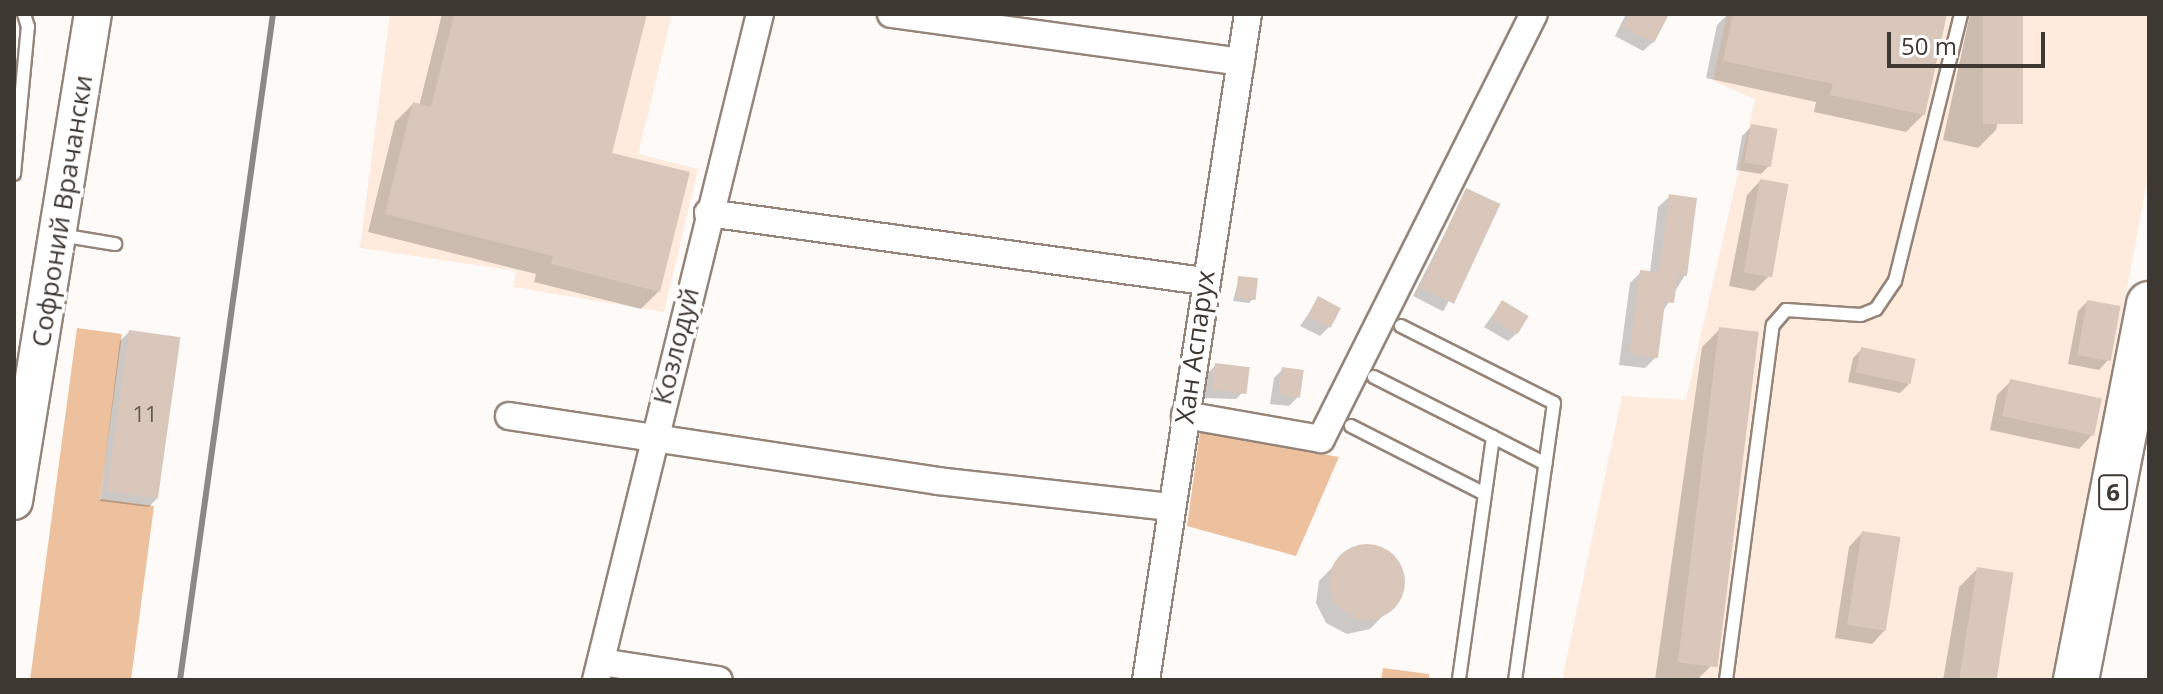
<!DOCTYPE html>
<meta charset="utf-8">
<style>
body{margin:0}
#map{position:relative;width:2163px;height:694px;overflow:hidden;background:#fefaf8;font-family:"Open Sans",sans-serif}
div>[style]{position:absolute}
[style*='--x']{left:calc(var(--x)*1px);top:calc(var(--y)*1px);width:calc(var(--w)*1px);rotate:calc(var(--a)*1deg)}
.built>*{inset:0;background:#ffebdd}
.green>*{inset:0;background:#edc09e}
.shadow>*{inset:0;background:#0003;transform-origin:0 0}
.building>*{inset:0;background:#d8c7ba;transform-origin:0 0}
.round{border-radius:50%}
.roads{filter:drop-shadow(2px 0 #948479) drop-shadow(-2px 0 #948479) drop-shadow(0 2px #948479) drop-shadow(0 -2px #948479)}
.lane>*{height:12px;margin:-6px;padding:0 6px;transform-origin:6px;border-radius:6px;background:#fff}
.street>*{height:26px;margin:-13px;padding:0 13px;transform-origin:13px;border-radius:13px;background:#fff}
.secondary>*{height:36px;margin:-18px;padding:0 18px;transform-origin:18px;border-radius:18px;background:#fff}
.highway>*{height:44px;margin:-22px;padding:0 22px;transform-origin:22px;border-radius:22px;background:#fff}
.rail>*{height:6px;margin:-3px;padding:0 3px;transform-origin:3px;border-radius:3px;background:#8e8885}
span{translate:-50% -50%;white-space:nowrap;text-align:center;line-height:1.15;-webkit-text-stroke:7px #fff;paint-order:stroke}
.number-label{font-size:22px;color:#645c55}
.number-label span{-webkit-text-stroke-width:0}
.shield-label span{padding:2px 6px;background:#fff;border:2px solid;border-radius:6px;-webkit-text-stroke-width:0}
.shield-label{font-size:24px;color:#3e3833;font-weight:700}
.street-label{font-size:26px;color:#3e3833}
.frame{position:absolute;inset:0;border:16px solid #3e3833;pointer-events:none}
.scale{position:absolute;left:1887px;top:32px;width:158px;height:36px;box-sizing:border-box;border:4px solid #3e3833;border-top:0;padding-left:10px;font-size:24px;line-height:28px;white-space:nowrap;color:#3e3833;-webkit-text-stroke:6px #fff;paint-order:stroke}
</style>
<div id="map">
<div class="built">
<div style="clip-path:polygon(390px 14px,672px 14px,638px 154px,698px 169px,664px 312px,513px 287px,516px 271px,360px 248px)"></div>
<div style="clip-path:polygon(1727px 14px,2149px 14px,2149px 170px,2054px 680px,1562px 680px,1622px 396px,1686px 400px,1755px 99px,1713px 81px)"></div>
</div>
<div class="green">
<div style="clip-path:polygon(77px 328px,122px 334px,100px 499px,154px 506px,131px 680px,30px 680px)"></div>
<div style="clip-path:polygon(1200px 431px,1339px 457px,1296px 556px,1187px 526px)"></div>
<div style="clip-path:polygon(1383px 668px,1429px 674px,1429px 680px,1381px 680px)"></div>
</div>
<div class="shadow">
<div style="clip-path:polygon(442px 14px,645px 14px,610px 154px,659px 291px,641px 309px,534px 282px,536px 274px,368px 232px,395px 122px,413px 104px,419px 106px)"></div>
<div style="clip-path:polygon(1626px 14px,1656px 14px,1653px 42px,1643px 51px,1615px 36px)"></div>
<div style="clip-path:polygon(1728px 14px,1945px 14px,1924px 114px,1906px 132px,1814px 112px,1816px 102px,1706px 78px,1717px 25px)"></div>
<div style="clip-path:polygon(1970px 14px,2021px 14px,1996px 130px,1978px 148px,1943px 140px)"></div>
<div style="clip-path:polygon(1751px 127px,1770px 165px,1761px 174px,1736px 170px,1742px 136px)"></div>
<div style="clip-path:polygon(1760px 181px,1768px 277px,1754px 291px,1729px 286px,1747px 195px)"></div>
<div style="left:1467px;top:190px;width:34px;height:119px;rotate:27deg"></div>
<div style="clip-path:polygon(1670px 196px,1685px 275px,1662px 313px,1656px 357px,1645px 368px,1619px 365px,1630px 283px,1641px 272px,1650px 273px,1658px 207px)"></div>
<div style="clip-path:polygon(1239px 278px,1253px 299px,1249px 303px,1233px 301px)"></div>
<div style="clip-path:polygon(1319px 299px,1329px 327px,1320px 336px,1300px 326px)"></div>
<div style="clip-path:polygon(1502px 302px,1518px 332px,1508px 341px,1484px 327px)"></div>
<div style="clip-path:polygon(2087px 302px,2108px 360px,2099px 370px,2068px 364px,2078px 311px)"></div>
<div style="clip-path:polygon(1720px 329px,1710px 667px,1697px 680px,1655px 680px,1702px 347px)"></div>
<div style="clip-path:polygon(129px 332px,158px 497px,149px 507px,100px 501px,120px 341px)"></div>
<div style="clip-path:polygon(1862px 349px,1909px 384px,1900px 393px,1848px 382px,1853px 358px)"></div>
<div style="clip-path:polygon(1216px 365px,1245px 390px,1236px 399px,1204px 398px,1207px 374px)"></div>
<div style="clip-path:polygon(1283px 369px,1298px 397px,1289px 406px,1270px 404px,1274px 378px)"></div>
<div style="clip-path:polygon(2011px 381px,2092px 435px,2079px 449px,1990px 430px,1997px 395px)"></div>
<div style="clip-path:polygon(1862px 533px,1885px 630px,1872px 644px,1835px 638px,1849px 547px)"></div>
<div style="clip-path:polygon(1372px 545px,1393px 555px,1404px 575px,1400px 598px,1370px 629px,1347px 634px,1326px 623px,1316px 603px,1319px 581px,1350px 549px)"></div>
<div style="clip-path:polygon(1977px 569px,1993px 680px,1943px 680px,1959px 587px)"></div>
</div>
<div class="building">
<div style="clip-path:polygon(454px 14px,647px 14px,612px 153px,690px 172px,660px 292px,551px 264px,553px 256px,385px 214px,413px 102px,431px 107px)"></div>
<div style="clip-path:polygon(1629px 14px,1669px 14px,1654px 43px,1622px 27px)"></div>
<div style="clip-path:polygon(1733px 14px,1947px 14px,1925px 115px,1830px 95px,1833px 84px,1723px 61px)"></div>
<div style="left:1983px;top:14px;width:40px;height:110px"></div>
<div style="left:1751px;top:124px;width:27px;height:39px;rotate:10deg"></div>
<div style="left:1760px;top:179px;width:29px;height:95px;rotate:10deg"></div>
<div style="left:1466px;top:188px;width:38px;height:110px;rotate:25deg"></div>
<div style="clip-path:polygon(1669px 194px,1697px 198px,1687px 276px,1678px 275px,1674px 303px,1665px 302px,1658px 358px,1629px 354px,1640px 270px,1659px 272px)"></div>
<div style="left:1238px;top:276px;width:20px;height:22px;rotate:6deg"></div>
<div style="left:1318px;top:296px;width:26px;height:22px;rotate:28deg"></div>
<div style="left:1502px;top:300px;width:31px;height:21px;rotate:31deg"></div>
<div style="left:2087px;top:300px;width:34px;height:56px;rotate:10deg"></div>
<div style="left:1719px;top:327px;width:40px;height:338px;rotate:7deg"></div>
<div style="left:129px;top:330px;width:52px;height:163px;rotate:8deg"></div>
<div style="left:1861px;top:347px;width:56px;height:26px;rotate:12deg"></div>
<div style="left:1215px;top:363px;width:35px;height:27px;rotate:7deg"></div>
<div style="left:1282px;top:367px;width:22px;height:28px;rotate:8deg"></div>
<div style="left:2010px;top:379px;width:94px;height:38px;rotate:12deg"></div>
<div style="left:1862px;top:531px;width:39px;height:95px;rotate:9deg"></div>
<div class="round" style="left:1329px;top:544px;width:76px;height:76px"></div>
<div style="left:1977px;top:567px;width:37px;height:115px;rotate:9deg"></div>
</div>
<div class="roads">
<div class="lane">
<div style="--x:14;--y:174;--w:148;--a:-84.6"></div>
<div style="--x:28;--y:27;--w:14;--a:-107"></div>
<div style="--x:60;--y:235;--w:56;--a:9.3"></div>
<div style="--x:1401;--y:326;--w:171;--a:26.7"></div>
<div style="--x:1554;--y:403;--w:280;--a:98"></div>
<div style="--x:1374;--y:377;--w:133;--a:26.8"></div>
<div style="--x:1493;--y:437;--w:245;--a:98"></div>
<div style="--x:1351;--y:426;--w:150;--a:26.9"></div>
<div style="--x:1493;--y:437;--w:59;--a:27"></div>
<div style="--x:1726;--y:680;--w:358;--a:-82.5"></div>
<div style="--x:1773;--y:325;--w:20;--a:-49"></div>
<div style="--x:1786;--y:310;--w:75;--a:3.8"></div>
<div style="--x:1861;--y:315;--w:16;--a:-22"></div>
<div style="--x:1876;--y:309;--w:34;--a:-56"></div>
<div style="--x:1895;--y:281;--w:275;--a:-76.1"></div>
</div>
<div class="street">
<div style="--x:891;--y:14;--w:353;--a:7.8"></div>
<div style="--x:708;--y:213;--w:501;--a:7.81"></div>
<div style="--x:1185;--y:415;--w:138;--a:10"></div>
<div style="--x:1321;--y:439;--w:475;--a:-63.4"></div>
<div style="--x:509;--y:416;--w:434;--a:8.6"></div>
<div style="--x:938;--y:481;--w:234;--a:6.4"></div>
<div style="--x:601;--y:662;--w:119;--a:8.7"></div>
<div style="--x:596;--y:680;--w:686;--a:-76.17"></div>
<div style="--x:1146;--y:680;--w:674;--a:-81.29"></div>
</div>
<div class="secondary">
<div style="--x:14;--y:501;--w:493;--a:-80.8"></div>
</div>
<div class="highway">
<div style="--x:2076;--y:680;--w:383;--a:-79"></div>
</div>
</div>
<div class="rail">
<div style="--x:180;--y:680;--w:672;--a:-82.05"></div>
</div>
<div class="number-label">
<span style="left:145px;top:414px">11</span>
</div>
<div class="shield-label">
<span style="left:2113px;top:492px">6</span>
</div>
<div class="street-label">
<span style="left:62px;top:211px;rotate:-81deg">Софроний Врачански</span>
<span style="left:676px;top:346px;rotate:-76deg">Козлодуй</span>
<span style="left:1195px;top:347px;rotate:-82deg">Хан Аспарух</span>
</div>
<div class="frame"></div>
<div class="scale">50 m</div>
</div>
